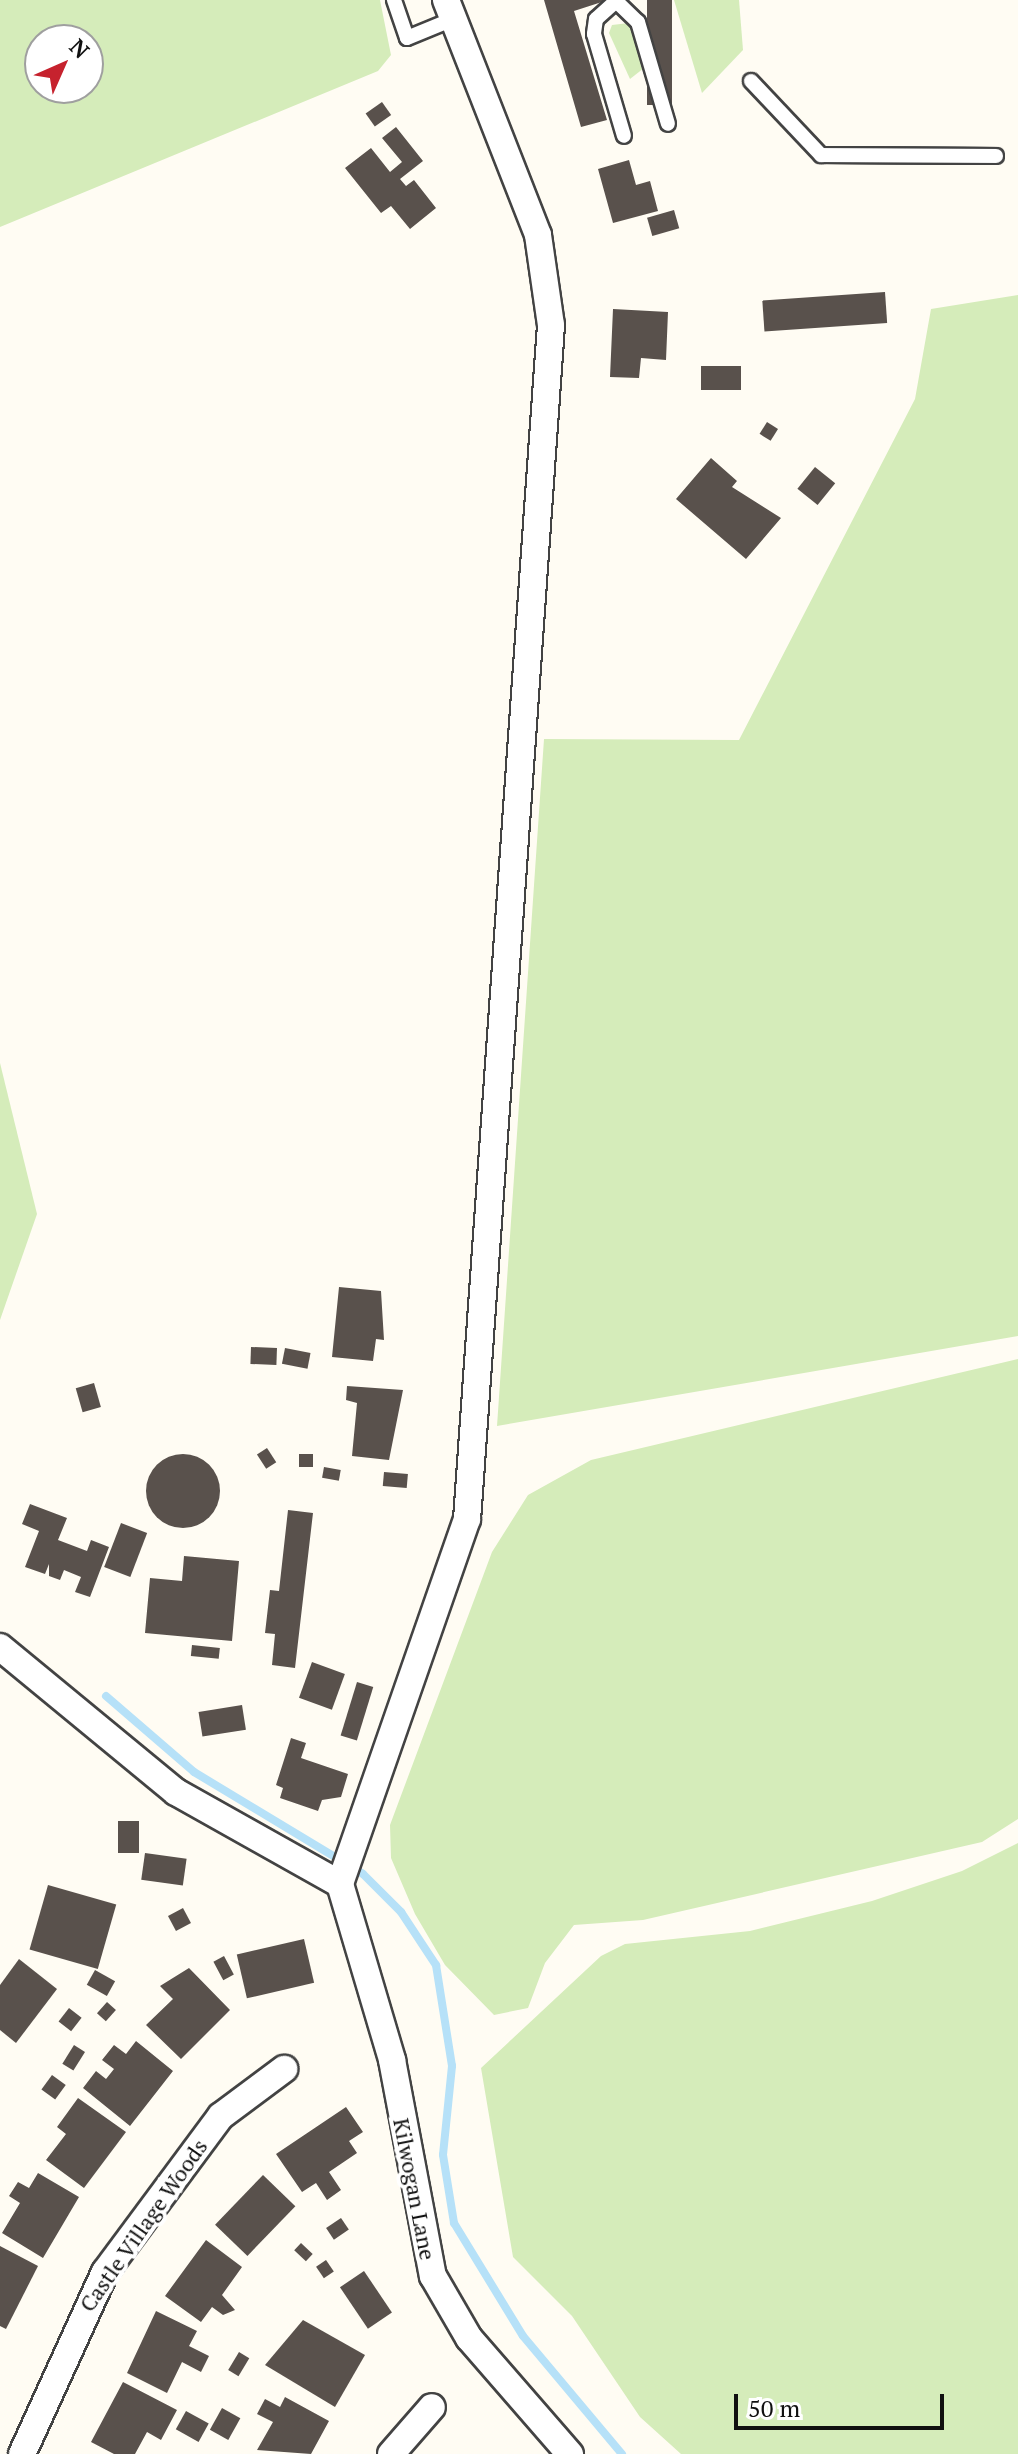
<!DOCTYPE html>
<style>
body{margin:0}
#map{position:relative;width:1018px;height:2454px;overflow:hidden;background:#fffcf3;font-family:"PT Serif",serif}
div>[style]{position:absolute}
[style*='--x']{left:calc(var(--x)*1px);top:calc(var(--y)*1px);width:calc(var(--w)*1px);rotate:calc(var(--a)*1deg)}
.green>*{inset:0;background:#d5ecba}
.stream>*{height:8px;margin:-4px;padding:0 4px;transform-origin:4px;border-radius:4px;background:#b6e1f8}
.building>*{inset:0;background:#59514c;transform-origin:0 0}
.round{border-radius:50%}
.roads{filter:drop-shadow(2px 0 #434343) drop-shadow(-2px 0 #434343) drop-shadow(0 2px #434343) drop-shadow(0 -2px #434343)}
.service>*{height:14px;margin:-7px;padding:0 7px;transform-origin:7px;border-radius:7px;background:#fff}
.minor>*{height:26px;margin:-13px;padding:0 13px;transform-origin:13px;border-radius:13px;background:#fff}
span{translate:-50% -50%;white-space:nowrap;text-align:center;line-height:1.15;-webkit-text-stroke:8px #fff;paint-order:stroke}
.street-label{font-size:22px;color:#101010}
.north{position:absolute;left:24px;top:24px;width:80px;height:80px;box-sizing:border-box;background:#fff;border:2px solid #9f9f9f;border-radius:50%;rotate:45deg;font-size:22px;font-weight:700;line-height:32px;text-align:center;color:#101010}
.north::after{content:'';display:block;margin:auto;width:28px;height:36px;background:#c6222e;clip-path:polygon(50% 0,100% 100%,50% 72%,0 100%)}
.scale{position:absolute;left:734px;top:2394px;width:210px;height:36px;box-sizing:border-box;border:4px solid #101010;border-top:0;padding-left:10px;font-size:24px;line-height:28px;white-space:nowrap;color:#101010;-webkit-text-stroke:6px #fff;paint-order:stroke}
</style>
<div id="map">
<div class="green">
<div style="clip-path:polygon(evenodd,0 0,380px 0,391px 55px,378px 71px,0 227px,0 0,40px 40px,88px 40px,88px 88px,40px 88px,40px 40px)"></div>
<div style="clip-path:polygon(674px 0,739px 0,743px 50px,702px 93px)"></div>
<div style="clip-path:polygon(629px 23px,644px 68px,630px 79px,609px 33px,612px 25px)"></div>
<div style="clip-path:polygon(1018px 295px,1018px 1336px,497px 1426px,544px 739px,739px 740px,915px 399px,931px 309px)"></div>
<div style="clip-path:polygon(0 1063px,37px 1214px,0 1320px)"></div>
<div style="clip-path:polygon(1018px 1359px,1018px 1819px,982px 1842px,643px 1920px,574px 1925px,545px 1963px,528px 2008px,494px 2015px,445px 1965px,415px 1914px,391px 1858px,390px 1825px,492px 1552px,528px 1495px,591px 1460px)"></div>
<div style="clip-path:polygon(1018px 1843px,1018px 2454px,681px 2454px,640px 2417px,572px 2316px,513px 2257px,481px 2068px,601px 1956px,625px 1944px,750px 1931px,872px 1901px,962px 1871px)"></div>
</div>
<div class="stream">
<div style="--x:106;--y:1696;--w:116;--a:40.8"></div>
<div style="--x:194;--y:1772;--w:197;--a:31.1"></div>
<div style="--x:363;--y:1874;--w:54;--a:45"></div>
<div style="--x:401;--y:1912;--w:64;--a:56.6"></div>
<div style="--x:436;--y:1965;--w:102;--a:81"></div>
<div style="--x:452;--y:2066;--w:89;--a:95.8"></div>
<div style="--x:443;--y:2155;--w:69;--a:80.8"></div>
<div style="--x:454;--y:2223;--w:132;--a:58.6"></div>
<div style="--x:523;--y:2336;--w:154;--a:50"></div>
</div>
<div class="building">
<div style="clip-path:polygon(544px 0,608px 0,574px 11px,607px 120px,581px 127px)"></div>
<div style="left:647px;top:0;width:25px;height:105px"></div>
<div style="left:382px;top:102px;width:16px;height:20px;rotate:55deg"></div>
<div style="clip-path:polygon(396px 127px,423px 161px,400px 179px,406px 186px,414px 180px,436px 208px,410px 229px,391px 206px,381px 213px,345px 168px,371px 148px,390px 172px,402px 162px,382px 138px)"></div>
<div style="clip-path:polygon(629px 160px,636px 185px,650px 181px,658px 211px,613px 223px,598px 169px)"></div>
<div style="left:674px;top:210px;width:19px;height:28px;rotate:74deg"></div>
<div style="left:885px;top:292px;width:31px;height:123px;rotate:86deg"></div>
<div style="clip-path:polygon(613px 309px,668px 312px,666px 360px,641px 358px,639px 378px,610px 377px)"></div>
<div style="left:701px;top:366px;width:40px;height:24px"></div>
<div style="left:767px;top:422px;width:13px;height:14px;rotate:32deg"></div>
<div style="clip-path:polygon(711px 458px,737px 481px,732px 487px,781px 518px,746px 559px,676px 499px)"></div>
<div style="left:815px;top:467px;width:26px;height:28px;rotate:39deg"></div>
<div style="clip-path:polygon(339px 1287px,381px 1291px,384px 1340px,376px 1339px,373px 1361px,332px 1357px)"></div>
<div style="left:251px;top:1347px;width:26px;height:17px;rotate:2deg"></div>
<div style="left:285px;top:1348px;width:26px;height:16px;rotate:11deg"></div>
<div style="left:94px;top:1383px;width:25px;height:19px;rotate:74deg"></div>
<div style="clip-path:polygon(347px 1386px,403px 1390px,389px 1460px,352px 1456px,357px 1403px,346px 1400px)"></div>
<div style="left:267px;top:1448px;width:17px;height:12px;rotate:57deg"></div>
<div style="left:299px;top:1454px;width:14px;height:13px"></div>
<div class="round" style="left:146px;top:1454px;width:74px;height:74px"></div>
<div style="left:324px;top:1467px;width:17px;height:11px;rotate:10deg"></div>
<div style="left:384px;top:1472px;width:24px;height:14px;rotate:5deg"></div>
<div style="clip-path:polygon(30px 1504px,67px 1518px,58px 1540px,87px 1551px,91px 1540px,109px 1547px,90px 1597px,75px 1592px,81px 1577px,64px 1570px,60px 1580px,49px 1576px,49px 1564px,45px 1574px,25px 1567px,39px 1531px,22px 1524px)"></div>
<div style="clip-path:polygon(288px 1510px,313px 1513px,295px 1668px,272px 1665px,275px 1634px,265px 1633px,270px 1590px,279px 1591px)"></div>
<div style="left:121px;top:1523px;width:28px;height:47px;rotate:21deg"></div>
<div style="clip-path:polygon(184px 1556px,239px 1561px,232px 1641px,145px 1633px,150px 1578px,182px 1581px)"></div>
<div style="left:192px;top:1645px;width:28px;height:11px;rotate:6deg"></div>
<div style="left:312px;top:1662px;width:35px;height:38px;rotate:20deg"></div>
<div style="left:357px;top:1682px;width:17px;height:56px;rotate:17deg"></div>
<div style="left:242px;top:1705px;width:25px;height:44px;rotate:81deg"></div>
<div style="clip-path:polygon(291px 1738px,306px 1743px,301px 1758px,348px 1774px,341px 1797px,322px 1800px,318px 1811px,280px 1798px,283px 1788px,276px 1785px)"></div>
<div style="left:118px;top:1821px;width:21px;height:32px"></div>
<div style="left:145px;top:1853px;width:42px;height:27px;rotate:8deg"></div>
<div style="left:48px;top:1885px;width:71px;height:67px;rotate:16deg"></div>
<div style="left:183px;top:1908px;width:17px;height:17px;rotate:62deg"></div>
<div style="left:304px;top:1939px;width:45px;height:69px;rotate:77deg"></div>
<div style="left:224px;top:1956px;width:21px;height:12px;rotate:62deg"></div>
<div style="clip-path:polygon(19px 1959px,57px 1989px,16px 2043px,0 2030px,0 1985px)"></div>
<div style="clip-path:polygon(189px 1968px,230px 2010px,181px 2059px,146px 2025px,173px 1999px,160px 1986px)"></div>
<div style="left:95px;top:1970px;width:23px;height:17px;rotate:29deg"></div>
<div style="left:107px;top:2002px;width:12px;height:15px;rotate:42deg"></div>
<div style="left:69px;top:2008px;width:16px;height:17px;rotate:38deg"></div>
<div style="clip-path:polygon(136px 2041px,173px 2071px,130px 2126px,83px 2088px,96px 2071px,106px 2079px,114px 2069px,102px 2060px,114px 2045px,126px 2054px)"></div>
<div style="left:74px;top:2045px;width:13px;height:22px;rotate:32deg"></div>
<div style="left:52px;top:2075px;width:17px;height:18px;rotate:36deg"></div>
<div style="clip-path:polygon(78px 2098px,126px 2132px,84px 2188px,46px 2160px,66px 2134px,57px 2127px)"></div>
<div style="clip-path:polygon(346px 2107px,363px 2132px,349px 2141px,357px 2153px,329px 2172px,341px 2190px,327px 2200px,316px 2183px,302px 2192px,276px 2154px)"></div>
<div style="clip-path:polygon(38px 2173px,79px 2197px,43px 2258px,2px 2233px,20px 2203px,9px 2196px,18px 2182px,29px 2188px)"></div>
<div style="left:263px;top:2175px;width:45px;height:69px;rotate:44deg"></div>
<div style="left:341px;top:2218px;width:14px;height:18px;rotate:56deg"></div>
<div style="clip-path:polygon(206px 2240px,242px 2267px,222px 2295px,235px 2310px,223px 2315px,212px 2307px,201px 2322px,165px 2296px)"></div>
<div style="left:301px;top:2243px;width:16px;height:10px;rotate:43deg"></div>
<div style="clip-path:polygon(0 2246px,38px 2266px,6px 2329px,0 2326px)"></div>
<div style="left:326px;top:2260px;width:14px;height:12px;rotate:56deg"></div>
<div style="left:364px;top:2271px;width:50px;height:29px;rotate:56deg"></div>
<div style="clip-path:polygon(156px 2311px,197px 2331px,189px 2346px,209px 2356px,201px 2372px,182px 2362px,167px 2393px,127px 2373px)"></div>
<div style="clip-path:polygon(303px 2320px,365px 2355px,335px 2407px,265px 2365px)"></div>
<div style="left:239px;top:2352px;width:12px;height:21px;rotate:31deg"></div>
<div style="clip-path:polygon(123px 2382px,177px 2410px,161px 2440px,147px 2432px,135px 2454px,114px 2454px,91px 2442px)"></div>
<div style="clip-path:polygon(285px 2397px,329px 2421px,311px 2454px,257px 2450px,273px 2422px,257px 2414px,265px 2399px,280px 2407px)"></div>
<div style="left:222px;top:2408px;width:21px;height:25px;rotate:29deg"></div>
<div style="left:186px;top:2411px;width:26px;height:21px;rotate:29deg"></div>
</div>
<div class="roads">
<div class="service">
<div style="--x:394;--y:0;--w:40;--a:71.1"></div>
<div style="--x:407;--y:38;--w:50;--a:-22.4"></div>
<div style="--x:615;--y:0;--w:32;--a:44"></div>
<div style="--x:638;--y:22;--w:106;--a:73.6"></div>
<div style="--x:615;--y:2;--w:25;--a:138"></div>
<div style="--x:596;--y:19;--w:15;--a:98"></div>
<div style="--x:594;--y:34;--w:106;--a:73.6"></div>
<div style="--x:751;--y:81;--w:102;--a:46.6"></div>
<div style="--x:821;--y:155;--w:175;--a:0.3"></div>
</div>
<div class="minor">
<div style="--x:446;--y:0;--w:252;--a:68.6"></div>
<div style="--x:538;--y:235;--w:91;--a:81.8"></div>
<div style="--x:551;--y:325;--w:1197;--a:94.02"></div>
<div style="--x:467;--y:1519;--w:386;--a:109.2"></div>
<div style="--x:340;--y:1884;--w:184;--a:73.5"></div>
<div style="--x:392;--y:2060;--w:220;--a:79.3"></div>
<div style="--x:433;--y:2276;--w:72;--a:59.9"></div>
<div style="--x:469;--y:2338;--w:154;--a:49"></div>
<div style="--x:0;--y:1647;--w:228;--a:39.5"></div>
<div style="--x:176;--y:1792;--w:188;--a:29.3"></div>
<div style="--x:22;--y:2454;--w:200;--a:-65.5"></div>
<div style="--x:105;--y:2272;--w:194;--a:-53.4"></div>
<div style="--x:221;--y:2116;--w:79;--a:-36.7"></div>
<div style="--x:391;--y:2454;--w:62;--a:-48.9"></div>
</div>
</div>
<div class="street-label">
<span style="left:415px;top:2189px;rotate:79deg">Kilwogan Lane</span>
<span style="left:143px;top:2225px;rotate:-55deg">Castle Village Woods</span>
</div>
<div class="north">N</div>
<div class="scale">50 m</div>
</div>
